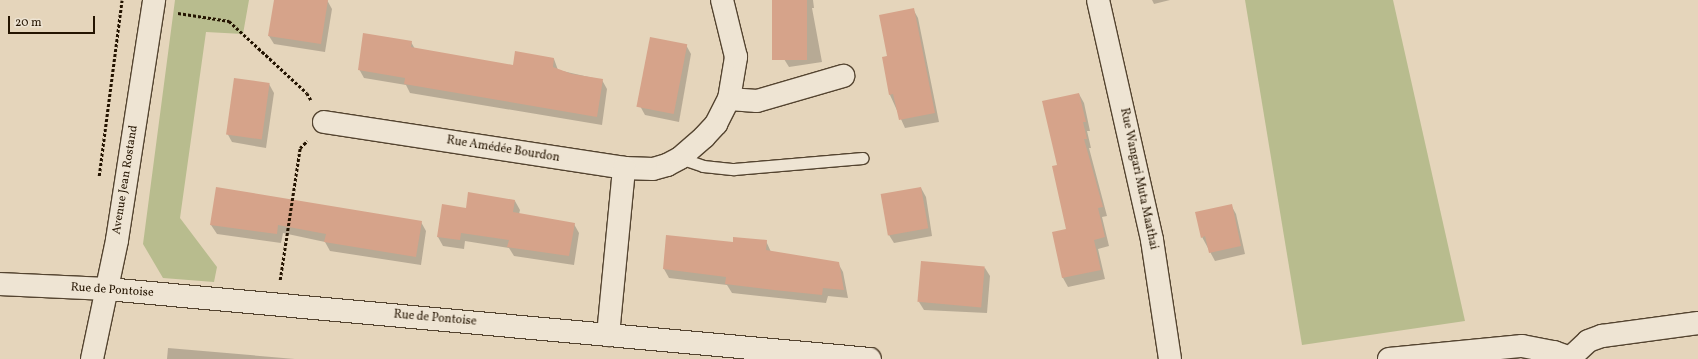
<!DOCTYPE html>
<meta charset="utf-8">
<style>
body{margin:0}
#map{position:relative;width:1698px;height:359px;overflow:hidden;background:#e5d5bb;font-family:Vollkorn,serif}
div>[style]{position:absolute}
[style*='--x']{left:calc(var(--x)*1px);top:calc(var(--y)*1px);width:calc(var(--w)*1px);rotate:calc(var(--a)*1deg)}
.green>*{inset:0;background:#b8bc8e}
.shadow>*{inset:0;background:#0003}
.building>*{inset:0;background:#d6a38a;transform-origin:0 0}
.path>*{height:2.5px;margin-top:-1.25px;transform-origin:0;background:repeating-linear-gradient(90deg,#241401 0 3px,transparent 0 5px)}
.roads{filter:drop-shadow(1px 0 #544430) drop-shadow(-1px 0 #544430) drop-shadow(0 1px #544430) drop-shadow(0 -1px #544430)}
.service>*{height:11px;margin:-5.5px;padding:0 5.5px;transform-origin:5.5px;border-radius:5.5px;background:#eee4d3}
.minor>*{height:22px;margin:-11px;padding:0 11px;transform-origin:11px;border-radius:11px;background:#eee4d3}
.tertiary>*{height:22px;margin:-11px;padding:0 11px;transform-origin:11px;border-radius:11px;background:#eee4d3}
span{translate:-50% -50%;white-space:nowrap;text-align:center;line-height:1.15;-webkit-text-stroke:3.5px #eee4d3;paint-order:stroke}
.street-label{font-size:12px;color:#241401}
.scale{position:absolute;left:8px;top:16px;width:87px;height:18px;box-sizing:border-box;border:2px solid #241401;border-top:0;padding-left:5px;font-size:12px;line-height:14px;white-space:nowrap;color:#241401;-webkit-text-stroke:3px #eee4d3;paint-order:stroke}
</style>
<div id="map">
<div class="green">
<div style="clip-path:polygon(175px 0,249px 0,243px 34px,206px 32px,180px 218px,217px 267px,214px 282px,163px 278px,143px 244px)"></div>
<div style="clip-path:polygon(1245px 0,1393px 0,1465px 321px,1302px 345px)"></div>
</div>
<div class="shadow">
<div style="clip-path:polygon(275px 0,327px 0,332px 9px,325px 52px,274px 44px,269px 36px)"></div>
<div style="clip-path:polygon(773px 0,813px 0,814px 8px,812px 8px,822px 62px,789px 67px,784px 59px)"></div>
<div style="clip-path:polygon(1152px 0,1170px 0,1154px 4px)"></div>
<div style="clip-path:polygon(913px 9px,918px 18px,939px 122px,905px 128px,890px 95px,883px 58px,888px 56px)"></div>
<div style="clip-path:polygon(411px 42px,415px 49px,514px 66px,554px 59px,558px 70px,602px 80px,607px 89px,602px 125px,410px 93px,406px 85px,364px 78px,359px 69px)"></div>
<div style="clip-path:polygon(686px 45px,691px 54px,679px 122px,645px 115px,640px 106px)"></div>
<div style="clip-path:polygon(269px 84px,274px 93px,266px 148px,232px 142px,227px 133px)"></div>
<div style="clip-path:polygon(1079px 94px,1084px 103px,1090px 131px,1087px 131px,1091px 148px,1089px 148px,1107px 216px,1102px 217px,1109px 246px,1098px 249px,1105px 279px,1068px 287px,1063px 278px,1053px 233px,1067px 230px,1058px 165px)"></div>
<div style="clip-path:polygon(921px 188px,926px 197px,932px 236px,894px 243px,889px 235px)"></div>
<div style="clip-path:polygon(515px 201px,520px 210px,519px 214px,574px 224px,579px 233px,574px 265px,514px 256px,509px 248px,465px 241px,464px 249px,443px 246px,438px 237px,467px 209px)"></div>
<div style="clip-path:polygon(1231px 205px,1236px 214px,1245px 254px,1215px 261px,1202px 237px)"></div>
<div style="clip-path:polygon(421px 222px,426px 231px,421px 265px,330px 251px,325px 242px,283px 233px,281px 243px,217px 234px,211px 225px)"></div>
<div style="clip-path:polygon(667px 237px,734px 244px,766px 241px,771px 252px,838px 263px,843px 272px,848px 298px,828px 296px,826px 303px,732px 293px,727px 285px,669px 278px,664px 269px)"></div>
<div style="clip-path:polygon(985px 268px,990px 276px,987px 313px,924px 310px,919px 302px)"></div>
<div style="clip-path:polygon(168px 348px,295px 359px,167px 359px)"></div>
</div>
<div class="building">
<div style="clip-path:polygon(274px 0,328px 0,321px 44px,268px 36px)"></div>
<div style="left:772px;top:0;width:35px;height:60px"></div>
<div style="clip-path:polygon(914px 8px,935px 113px,899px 120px,893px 94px,889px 95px,882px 57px,887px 56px,879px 15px)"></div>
<div style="clip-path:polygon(363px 33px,412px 41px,411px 47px,513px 65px,515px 51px,554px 58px,553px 67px,572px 74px,603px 79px,597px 117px,404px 84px,405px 78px,358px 70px)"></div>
<div style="left:650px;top:37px;width:38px;height:71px;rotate:11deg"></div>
<div style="left:234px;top:78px;width:36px;height:57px;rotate:8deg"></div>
<div style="clip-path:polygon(1079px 93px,1086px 122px,1083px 122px,1087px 139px,1084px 139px,1103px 207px,1098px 208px,1105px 237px,1094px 240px,1101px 270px,1062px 278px,1052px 232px,1066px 229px,1052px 166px,1057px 165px,1042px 101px)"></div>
<div style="clip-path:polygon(216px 187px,422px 221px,416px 257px,324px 242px,326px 234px,278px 225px,277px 234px,210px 225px)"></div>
<div style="left:921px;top:187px;width:42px;height:41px;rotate:80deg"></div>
<div style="clip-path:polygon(468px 192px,515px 200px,513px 212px,575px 223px,569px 256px,507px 247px,509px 240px,461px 233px,460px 240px,437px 237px,442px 204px,466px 208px)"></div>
<div style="clip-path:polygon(1232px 204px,1241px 246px,1209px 253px,1205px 236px,1201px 238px,1195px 212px)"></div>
<div style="clip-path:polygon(666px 235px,733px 242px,733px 237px,767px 240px,766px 250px,839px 262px,844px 290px,823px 288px,822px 295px,774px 290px,725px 284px,726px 277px,663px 269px)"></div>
<div style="left:921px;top:261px;width:64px;height:41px;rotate:5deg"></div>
</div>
<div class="path">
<div style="--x:178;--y:13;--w:52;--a:8.9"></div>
<div style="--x:229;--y:21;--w:106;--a:42.7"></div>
<div style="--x:307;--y:93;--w:8;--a:60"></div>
<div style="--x:99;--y:176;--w:177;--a:-82.6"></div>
<div style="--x:280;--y:280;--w:134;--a:-81.4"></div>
<div style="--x:300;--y:148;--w:10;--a:-45"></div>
</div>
<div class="roads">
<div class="service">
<div style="--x:680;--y:158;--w:24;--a:19"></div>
<div style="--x:703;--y:166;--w:31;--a:6"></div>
<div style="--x:734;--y:169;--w:129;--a:-4.9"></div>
</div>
<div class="minor">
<div style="--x:1098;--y:0;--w:246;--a:77.3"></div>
<div style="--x:1152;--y:240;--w:120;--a:81.4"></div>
<div style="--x:729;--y:99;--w:28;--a:4"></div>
<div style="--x:757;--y:101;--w:90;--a:-16.2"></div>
<div style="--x:324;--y:122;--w:304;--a:8.7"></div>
<div style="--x:624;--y:168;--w:29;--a:2"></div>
<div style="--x:653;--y:169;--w:15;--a:-16"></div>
<div style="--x:667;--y:165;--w:15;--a:-28"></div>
<div style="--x:680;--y:158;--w:32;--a:-41"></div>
<div style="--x:704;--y:137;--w:18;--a:-47"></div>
<div style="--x:716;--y:124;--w:28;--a:-63"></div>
<div style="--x:729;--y:99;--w:43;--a:-80.5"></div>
<div style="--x:736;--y:57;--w:59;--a:-103.8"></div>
<div style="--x:608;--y:335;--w:168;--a:-84.5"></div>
<div style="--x:1569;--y:359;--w:26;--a:-43"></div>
<div style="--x:1588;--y:341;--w:15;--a:-20"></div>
<div style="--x:1602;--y:336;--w:97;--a:-7.7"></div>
</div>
<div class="tertiary">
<div style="--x:0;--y:284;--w:107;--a:2.7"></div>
<div style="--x:107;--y:289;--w:766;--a:5.24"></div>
<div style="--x:92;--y:359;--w:122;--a:-78.1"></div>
<div style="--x:117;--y:240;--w:243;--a:-81.2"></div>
<div style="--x:1389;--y:359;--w:134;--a:-5.6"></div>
<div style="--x:1522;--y:346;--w:33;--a:11"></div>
<div style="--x:1554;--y:352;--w:20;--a:20"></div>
</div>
</div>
<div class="street-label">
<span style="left:503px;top:150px;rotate:9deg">Rue Amédée Bourdon</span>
<span style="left:1138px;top:179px;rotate:78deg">Rue Wangari Muta Maathai</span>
<span style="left:126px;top:180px;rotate:-81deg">Avenue Jean Rostand</span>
<span style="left:112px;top:291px;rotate:4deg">Rue de Pontoise</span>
<span style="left:435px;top:319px;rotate:5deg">Rue de Pontoise</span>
</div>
<div class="scale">20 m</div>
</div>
